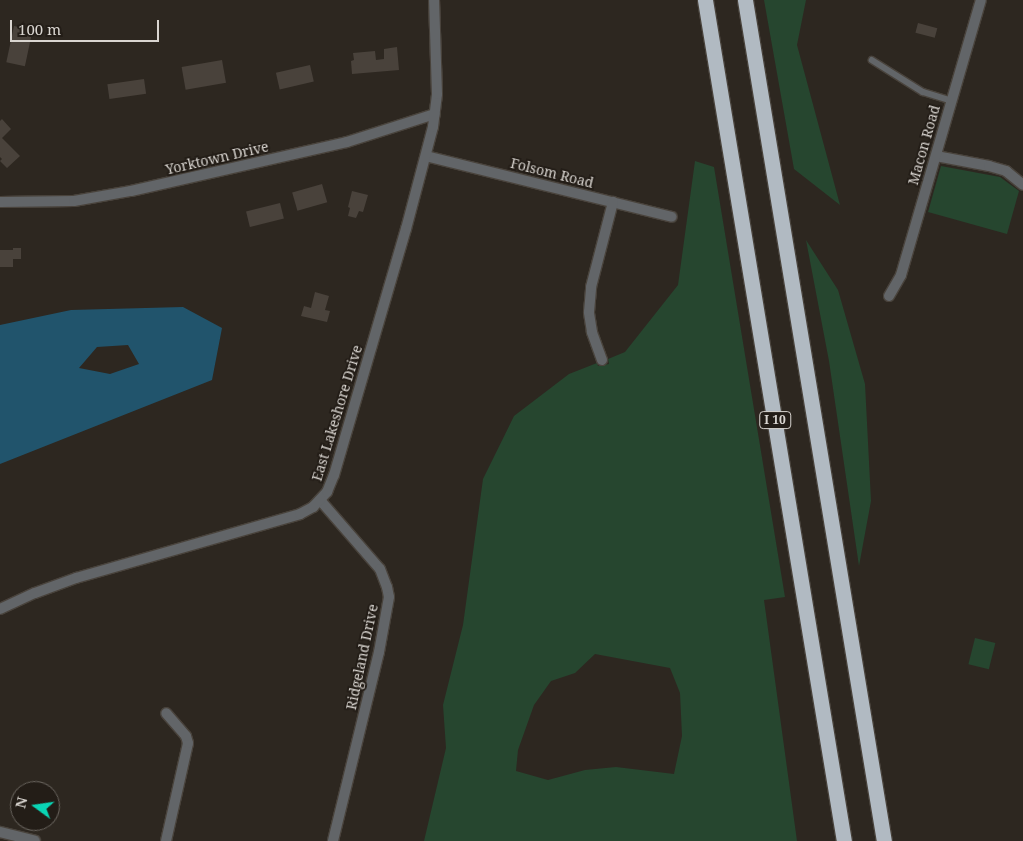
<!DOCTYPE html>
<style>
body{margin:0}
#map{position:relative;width:1023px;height:841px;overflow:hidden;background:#2d2720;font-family:"Noto Serif",serif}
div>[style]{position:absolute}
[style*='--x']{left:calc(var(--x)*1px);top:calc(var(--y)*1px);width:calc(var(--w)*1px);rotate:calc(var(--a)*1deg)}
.green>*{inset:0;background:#26462f;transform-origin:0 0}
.water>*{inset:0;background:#21546c}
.building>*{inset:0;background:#49423b;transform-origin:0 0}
.roads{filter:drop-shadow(1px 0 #49433c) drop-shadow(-1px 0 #49433c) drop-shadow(0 1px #49433c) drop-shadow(0 -1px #49433c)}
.service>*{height:5.5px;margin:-2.75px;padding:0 2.75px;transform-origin:2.75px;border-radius:2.75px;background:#626568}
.minor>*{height:10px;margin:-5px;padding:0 5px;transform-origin:5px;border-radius:5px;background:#626568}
.tertiary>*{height:10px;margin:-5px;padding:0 5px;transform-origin:5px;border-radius:5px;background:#626568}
.motorway>*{height:15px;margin:-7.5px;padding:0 7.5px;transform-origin:7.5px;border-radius:7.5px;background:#b1bac2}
span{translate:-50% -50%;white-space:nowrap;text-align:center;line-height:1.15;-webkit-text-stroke:4px #231d17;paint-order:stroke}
.shield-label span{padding:1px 4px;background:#231d17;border:1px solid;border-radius:4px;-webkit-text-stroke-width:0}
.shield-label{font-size:12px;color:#d9d5d0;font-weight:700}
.street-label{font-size:14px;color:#d9d5d0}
.north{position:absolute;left:10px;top:781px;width:50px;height:50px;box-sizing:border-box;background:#231d17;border:1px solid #6c6761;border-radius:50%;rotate:284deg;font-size:14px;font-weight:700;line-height:20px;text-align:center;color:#d9d5d0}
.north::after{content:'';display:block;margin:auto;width:18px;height:22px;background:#0ad5b5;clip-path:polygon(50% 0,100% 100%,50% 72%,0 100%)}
.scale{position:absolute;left:10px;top:20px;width:149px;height:22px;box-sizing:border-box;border:2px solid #d9d5d0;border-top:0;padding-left:6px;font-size:15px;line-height:18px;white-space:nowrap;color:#d9d5d0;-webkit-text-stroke:4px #231d17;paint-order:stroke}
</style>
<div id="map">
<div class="green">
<div style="clip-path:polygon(764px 0,806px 0,797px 45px,840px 205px,794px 169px)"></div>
<div style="clip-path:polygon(evenodd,695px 161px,714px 167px,785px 597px,764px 600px,797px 841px,424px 841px,446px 748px,443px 705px,463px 625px,483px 479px,514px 416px,569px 374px,597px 363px,598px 366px,609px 364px,608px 359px,625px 352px,678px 285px,695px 161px,595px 654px,670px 668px,680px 693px,682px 736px,674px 774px,616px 767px,585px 770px,548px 780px,516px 771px,518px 750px,534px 705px,551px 681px,575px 673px,595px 654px)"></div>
<div style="clip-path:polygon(941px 166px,1000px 177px,1019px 191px,1007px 234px,928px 212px)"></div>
<div style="clip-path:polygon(806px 240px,838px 290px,865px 384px,871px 501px,859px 566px,829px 361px)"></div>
<div style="left:975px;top:638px;width:21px;height:27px;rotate:14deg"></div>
</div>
<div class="water">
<div style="clip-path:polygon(evenodd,183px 307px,222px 328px,212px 380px,0 464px,0 325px,71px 310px,183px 307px,128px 345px,139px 364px,110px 374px,79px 368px,97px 347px,128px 345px)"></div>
</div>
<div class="building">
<div style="left:918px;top:23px;width:20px;height:10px;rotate:15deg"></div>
<div style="left:14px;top:26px;width:19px;height:37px;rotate:12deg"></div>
<div style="clip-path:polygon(397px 47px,399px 70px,352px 74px,351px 61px,354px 60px,353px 53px,375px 51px,376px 60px,384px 59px,384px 49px)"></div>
<div style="left:222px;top:60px;width:23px;height:41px;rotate:80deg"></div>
<div style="left:310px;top:65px;width:17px;height:35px;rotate:77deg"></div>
<div style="left:144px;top:79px;width:15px;height:37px;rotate:82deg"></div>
<div style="clip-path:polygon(2px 119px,11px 129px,2px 138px,20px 156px,7px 168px,0 161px,2px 159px,0 157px,0 121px)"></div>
<div style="left:322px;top:184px;width:19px;height:31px;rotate:74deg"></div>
<div style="clip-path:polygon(352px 191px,368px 195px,363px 212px,359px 211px,356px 218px,348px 216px,350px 208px,348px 207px)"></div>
<div style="left:280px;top:203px;width:16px;height:35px;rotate:76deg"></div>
<div style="clip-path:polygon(13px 248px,21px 248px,21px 259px,13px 259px,13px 267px,0 267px,0 250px,13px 250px)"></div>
<div style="clip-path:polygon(315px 292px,329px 296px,325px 310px,330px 311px,327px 322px,301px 316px,304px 306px,311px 308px)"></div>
</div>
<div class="roads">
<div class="service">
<div style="--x:872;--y:60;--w:60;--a:32.1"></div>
<div style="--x:923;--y:92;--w:30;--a:17"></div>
</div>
<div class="minor">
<div style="--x:426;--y:156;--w:253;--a:13.9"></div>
<div style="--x:936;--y:156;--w:54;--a:10.7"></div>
<div style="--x:989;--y:166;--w:18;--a:16"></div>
<div style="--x:1006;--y:171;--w:22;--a:39"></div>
<div style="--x:0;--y:202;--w:74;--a:-0.8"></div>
<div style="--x:74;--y:201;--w:58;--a:-10"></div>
<div style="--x:131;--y:191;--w:221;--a:-12.8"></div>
<div style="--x:347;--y:142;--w:92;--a:-17.7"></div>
<div style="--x:889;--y:296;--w:24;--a:-60"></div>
<div style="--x:901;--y:275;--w:286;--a:-73.8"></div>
<div style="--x:602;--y:360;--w:30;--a:-110"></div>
<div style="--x:592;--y:332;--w:20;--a:-99"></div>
<div style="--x:589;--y:312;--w:25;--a:-85"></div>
<div style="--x:591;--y:287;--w:88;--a:-75.5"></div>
<div style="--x:320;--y:500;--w:91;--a:49"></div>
<div style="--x:380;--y:569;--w:19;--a:69"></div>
<div style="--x:387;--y:587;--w:10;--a:79"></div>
<div style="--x:389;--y:597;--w:56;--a:100.3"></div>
<div style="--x:379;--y:652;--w:195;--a:103.7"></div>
<div style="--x:0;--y:832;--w:36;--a:14"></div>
<div style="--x:166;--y:841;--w:100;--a:-77.3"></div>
<div style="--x:188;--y:743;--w:7;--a:-106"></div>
<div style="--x:186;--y:736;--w:30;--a:-131"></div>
</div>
<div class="tertiary">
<div style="--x:0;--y:609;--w:38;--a:-25"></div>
<div style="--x:35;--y:593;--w:44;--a:-20.1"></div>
<div style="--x:76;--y:578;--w:233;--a:-15.9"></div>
<div style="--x:300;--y:514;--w:15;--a:-28"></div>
<div style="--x:313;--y:507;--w:21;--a:-47"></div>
<div style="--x:327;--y:492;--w:18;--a:-68"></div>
<div style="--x:334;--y:475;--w:256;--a:-73.7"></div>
<div style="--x:406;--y:229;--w:106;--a:-75.2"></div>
<div style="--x:433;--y:127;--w:33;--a:-83"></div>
<div style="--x:437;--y:94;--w:94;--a:-91.8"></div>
</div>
<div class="motorway">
<div style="--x:705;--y:0;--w:852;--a:80.62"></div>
<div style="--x:745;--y:0;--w:852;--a:80.62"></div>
</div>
</div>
<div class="shield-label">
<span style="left:775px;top:420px">I 10</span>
</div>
<div class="street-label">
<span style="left:924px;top:145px;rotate:-74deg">Macon Road</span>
<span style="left:217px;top:158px;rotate:-13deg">Yorktown Drive</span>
<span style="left:552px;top:173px;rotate:14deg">Folsom Road</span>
<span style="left:337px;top:413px;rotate:-73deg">East Lakeshore Drive</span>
<span style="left:362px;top:657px;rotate:-78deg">Ridgeland Drive</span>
</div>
<div class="north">N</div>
<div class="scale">100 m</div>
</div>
